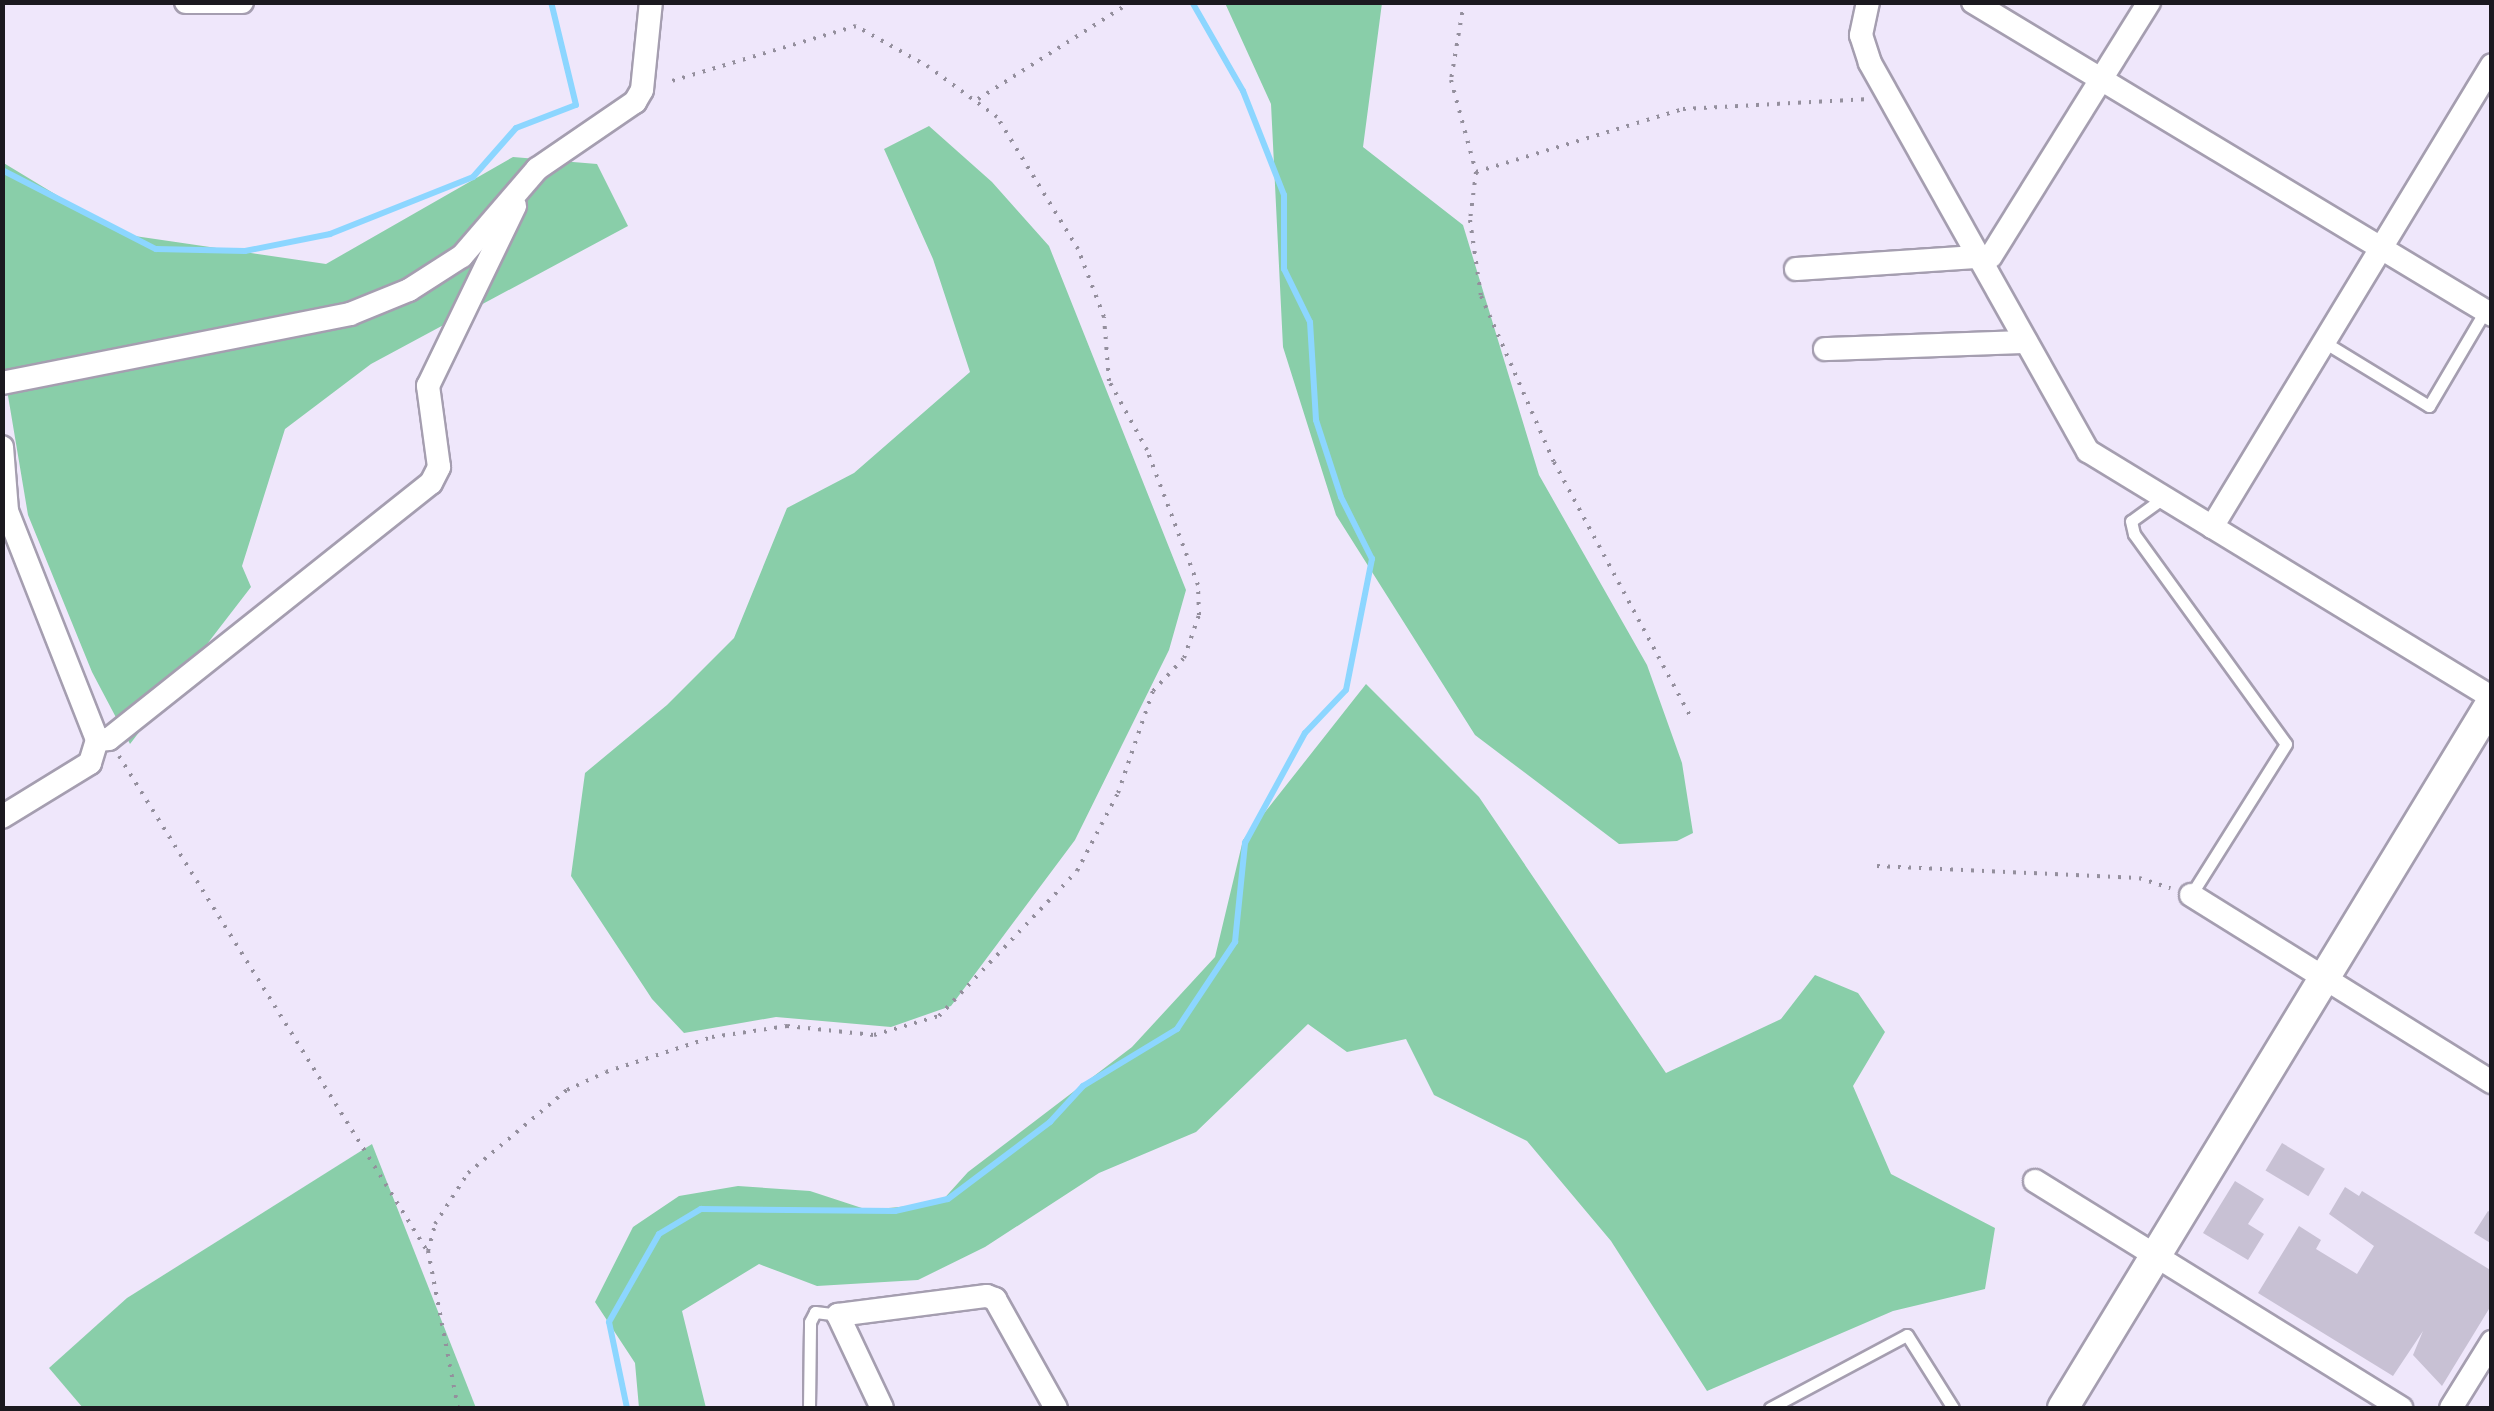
<!DOCTYPE html>
<style>
body{margin:0}
#map{position:relative;width:2494px;height:1411px;overflow:hidden;background:#efe7fb;font-family:"Public Sans",sans-serif}
div>[style]{position:absolute}
[style*='--x']{left:calc(var(--x)*1px);top:calc(var(--y)*1px);width:calc(var(--w)*1px);rotate:calc(var(--a)*1deg)}
.green>*{inset:0;background:#89cea9}
.stream>*{height:6px;margin:-3px;padding:0 3px;transform-origin:3px;border-radius:3px;background:#8cd6ff}
.building>*{inset:0;background:#c8c1d4;transform-origin:0 0}
.path>*{height:4px;margin-top:-2px;transform-origin:0;background:repeating-linear-gradient(90deg,#948f9d 0 2.5px,transparent 0 10.5px)}
.roads{filter:drop-shadow(2px 0 #a59eb0) drop-shadow(-2px 0 #a59eb0) drop-shadow(0 2px #a59eb0) drop-shadow(0 -2px #a59eb0)}
.lane>*{height:11px;margin:-5.5px;padding:0 5.5px;transform-origin:5.5px;border-radius:5.5px;background:#fff}
.street>*{height:22px;margin:-11px;padding:0 11px;transform-origin:11px;border-radius:11px;background:#fff}
.secondary>*{height:30px;margin:-15px;padding:0 15px;transform-origin:15px;border-radius:15px;background:#fff}
span{translate:-50% -50%;white-space:nowrap;text-align:center;line-height:1.15;-webkit-text-stroke:8px #efe7fb;paint-order:stroke}
.frame{position:absolute;inset:0;border:5px solid #1b191f;pointer-events:none}
</style>
<div id="map">
<div class="green">
<div style="clip-path:polygon(1225px 3px,1382px 3px,1363px 147px,1463px 225px,1539px 475px,1647px 665px,1682px 763px,1693px 833px,1677px 841px,1619px 844px,1475px 735px,1336px 515px,1283px 347px,1271px 104px)"></div>
<div style="clip-path:polygon(929px 126px,992px 182px,1049px 246px,1186px 590px,1169px 650px,1075px 840px,951px 1006px,891px 1027px,776px 1017px,684px 1033px,652px 999px,571px 876px,585px 773px,667px 705px,734px 638px,787px 508px,854px 473px,970px 372px,933px 259px,884px 149px)"></div>
<div style="clip-path:polygon(513px 157px,597px 164px,628px 226px,371px 364px,285px 429px,242px 566px,251px 587px,130px 744px,92px 672px,28px 515px,3px 366px,2px 162px,121px 234px,326px 264px)"></div>
<div style="clip-path:polygon(1366px 684px,1479px 797px,1666px 1073px,1781px 1019px,1815px 975px,1858px 993px,1885px 1032px,1853px 1086px,1891px 1174px,1995px 1228px,1985px 1289px,1893px 1311px,1707px 1391px,1611px 1241px,1527px 1141px,1434px 1095px,1406px 1039px,1347px 1052px,1308px 1024px,1196px 1132px,1099px 1173px,985px 1247px,918px 1280px,817px 1286px,759px 1264px,682px 1311px,706px 1408px,639px 1408px,635px 1363px,595px 1302px,633px 1227px,679px 1196px,738px 1186px,810px 1191px,868px 1210px,940px 1203px,968px 1172px,1132px 1047px,1215px 957px,1243px 840px)"></div>
<div style="clip-path:polygon(372px 1144px,476px 1408px,83px 1408px,49px 1368px,127px 1298px)"></div>
</div>
<div class="stream">
<div style="--x:2;--y:170;--w:173;--a:27.2"></div>
<div style="--x:156;--y:249;--w:89;--a:1.3"></div>
<div style="--x:245;--y:251;--w:87;--a:-11.3"></div>
<div style="--x:330;--y:234;--w:154;--a:-21.7"></div>
<div style="--x:473;--y:177;--w:65;--a:-48.7"></div>
<div style="--x:516;--y:128;--w:64;--a:-21"></div>
<div style="--x:576;--y:105;--w:106;--a:-103.6"></div>
<div style="--x:627;--y:1408;--w:88;--a:-101.8"></div>
<div style="--x:609;--y:1322;--w:101;--a:-60.4"></div>
<div style="--x:659;--y:1234;--w:49;--a:-30.8"></div>
<div style="--x:701;--y:1209;--w:194;--a:0.6"></div>
<div style="--x:895;--y:1211;--w:54;--a:-12.8"></div>
<div style="--x:948;--y:1199;--w:128;--a:-37"></div>
<div style="--x:1050;--y:1122;--w:49;--a:-47.5"></div>
<div style="--x:1083;--y:1086;--w:110;--a:-31.2"></div>
<div style="--x:1177;--y:1029;--w:105;--a:-56.3"></div>
<div style="--x:1235;--y:942;--w:100;--a:-84.2"></div>
<div style="--x:1245;--y:843;--w:125;--a:-61.4"></div>
<div style="--x:1305;--y:733;--w:59;--a:-46.4"></div>
<div style="--x:1346;--y:690;--w:134;--a:-78.8"></div>
<div style="--x:1372;--y:559;--w:69;--a:-116.6"></div>
<div style="--x:1341;--y:497;--w:81;--a:-108"></div>
<div style="--x:1316;--y:420;--w:98;--a:-93.5"></div>
<div style="--x:1310;--y:322;--w:59;--a:-116.1"></div>
<div style="--x:1284;--y:269;--w:74;--a:-90"></div>
<div style="--x:1284;--y:195;--w:112;--a:-111.5"></div>
<div style="--x:1243;--y:91;--w:103;--a:-119.8"></div>
</div>
<div class="building">
<div style="left:2282px;top:1143px;width:50px;height:32px;rotate:31deg"></div>
<div style="clip-path:polygon(2235px 1181px,2264px 1199px,2248px 1224px,2264px 1234px,2248px 1260px,2203px 1233px)"></div>
<div style="clip-path:polygon(2345px 1187px,2359px 1196px,2362px 1191px,2492px 1271px,2492px 1304px,2442px 1386px,2413px 1355px,2423px 1331px,2393px 1376px,2258px 1293px,2299px 1226px,2321px 1240px,2316px 1249px,2357px 1274px,2374px 1246px,2329px 1214px)"></div>
<div style="clip-path:polygon(2488px 1211px,2492px 1213px,2492px 1244px,2474px 1233px)"></div>
</div>
<div class="path">
<div style="--x:1464;--y:2;--w:79;--a:99.5"></div>
<div style="--x:1451;--y:80;--w:95;--a:74.8"></div>
<div style="--x:1476;--y:172;--w:48;--a:97.1"></div>
<div style="--x:1470;--y:220;--w:77;--a:81.8"></div>
<div style="--x:1481;--y:296;--w:181;--a:66.3"></div>
<div style="--x:1554;--y:462;--w:290;--a:61.8"></div>
<div style="--x:978;--y:99;--w:181;--a:-32.4"></div>
<div style="--x:1476;--y:172;--w:216;--a:-16.9"></div>
<div style="--x:1683;--y:109;--w:182;--a:-3.1"></div>
<div style="--x:119;--y:756;--w:581;--a:58.09"></div>
<div style="--x:1877;--y:866;--w:262;--a:2.6"></div>
<div style="--x:2139;--y:878;--w:33;--a:18"></div>
<div style="--x:458;--y:1408;--w:160;--a:-100.8"></div>
<div style="--x:428;--y:1251;--w:28;--a:-75"></div>
<div style="--x:435;--y:1224;--w:61;--a:-57.1"></div>
<div style="--x:468;--y:1173;--w:129;--a:-40"></div>
<div style="--x:567;--y:1090;--w:43;--a:-24.8"></div>
<div style="--x:606;--y:1072;--w:112;--a:-18.3"></div>
<div style="--x:712;--y:1037;--w:76;--a:-8.3"></div>
<div style="--x:787;--y:1026;--w:87;--a:5.9"></div>
<div style="--x:874;--y:1035;--w:68;--a:-16.3"></div>
<div style="--x:939;--y:1016;--w:200;--a:-46.4"></div>
<div style="--x:1077;--y:871;--w:88;--a:-62.3"></div>
<div style="--x:1118;--y:793;--w:108;--a:-71.1"></div>
<div style="--x:1153;--y:691;--w:45;--a:-46.8"></div>
<div style="--x:1184;--y:658;--w:46;--a:-70.8"></div>
<div style="--x:1199;--y:615;--w:30;--a:-92"></div>
<div style="--x:1198;--y:585;--w:144;--a:-110.7"></div>
<div style="--x:1147;--y:450;--w:79;--a:-118.8"></div>
<div style="--x:1109;--y:381;--w:64;--a:-94.5"></div>
<div style="--x:1104;--y:317;--w:73;--a:-110.9"></div>
<div style="--x:1078;--y:249;--w:155;--a:-121.5"></div>
<div style="--x:997;--y:117;--w:84;--a:-143.7"></div>
<div style="--x:929;--y:67;--w:84;--a:-150.7"></div>
<div style="--x:856;--y:26;--w:199;--a:163.4"></div>
</div>
<div class="roads">
<div class="lane">
<div style="--x:2324;--y:342;--w:123;--a:31.4"></div>
<div style="--x:2429;--y:406;--w:110;--a:-59.5"></div>
<div style="--x:2163;--y:498;--w:39;--a:144"></div>
<div style="--x:2131;--y:521;--w:13;--a:77"></div>
<div style="--x:2134;--y:534;--w:259;--a:54.1"></div>
<div style="--x:2286;--y:744;--w:178;--a:122.2"></div>
<div style="--x:809;--y:1408;--w:86;--a:-89.3"></div>
<div style="--x:810;--y:1322;--w:11;--a:-63"></div>
<div style="--x:815;--y:1312;--w:23;--a:7"></div>
<div style="--x:1770;--y:1408;--w:155;--a:-28.1"></div>
<div style="--x:1907;--y:1335;--w:86;--a:57.8"></div>
</div>
<div class="street">
<div style="--x:186;--y:2;--w:56;--a:0"></div>
<div style="--x:1868;--y:2;--w:34;--a:102"></div>
<div style="--x:1861;--y:35;--w:29;--a:72"></div>
<div style="--x:1870;--y:63;--w:445;--a:60.7"></div>
<div style="--x:2088;--y:451;--w:474;--a:31.4"></div>
<div style="--x:1973;--y:2;--w:606;--a:31.09"></div>
<div style="--x:1796;--y:269;--w:195;--a:-3.8"></div>
<div style="--x:1991;--y:256;--w:299;--a:-58.1"></div>
<div style="--x:1825;--y:349;--w:201;--a:-2"></div>
<div style="--x:2;--y:383;--w:355;--a:-11.2"></div>
<div style="--x:350;--y:314;--w:64;--a:-22.1"></div>
<div style="--x:409;--y:290;--w:63;--a:-32.7"></div>
<div style="--x:462;--y:256;--w:115;--a:-49.2"></div>
<div style="--x:537;--y:169;--w:119;--a:-34.4"></div>
<div style="--x:635;--y:102;--w:14;--a:-60"></div>
<div style="--x:642;--y:90;--w:88;--a:-84.2"></div>
<div style="--x:2;--y:447;--w:64;--a:85.5"></div>
<div style="--x:7;--y:511;--w:246;--a:68.5"></div>
<div style="--x:97;--y:740;--w:24;--a:107"></div>
<div style="--x:90;--y:763;--w:103;--a:148.5"></div>
<div style="--x:2212;--y:527;--w:540;--a:-58.78"></div>
<div style="--x:97;--y:740;--w:12;--a:-5"></div>
<div style="--x:109;--y:739;--w:411;--a:-38.5"></div>
<div style="--x:431;--y:483;--w:18;--a:-63"></div>
<div style="--x:439;--y:467;--w:82;--a:-97.7"></div>
<div style="--x:428;--y:386;--w:200;--a:-64.2"></div>
<div style="--x:2191;--y:895;--w:354;--a:31.9"></div>
<div style="--x:2035;--y:1181;--w:431;--a:31.8"></div>
<div style="--x:882;--y:1408;--w:103;--a:-115.3"></div>
<div style="--x:838;--y:1315;--w:150;--a:-7.3"></div>
<div style="--x:987;--y:1296;--w:9;--a:21"></div>
<div style="--x:995;--y:1299;--w:125;--a:60.8"></div>
<div style="--x:2451;--y:1408;--w:78;--a:-58.2"></div>
</div>
<div class="secondary">
<div style="--x:2063;--y:1408;--w:826;--a:-58.72"></div>
</div>
</div>
<div class="frame"></div>
</div>
